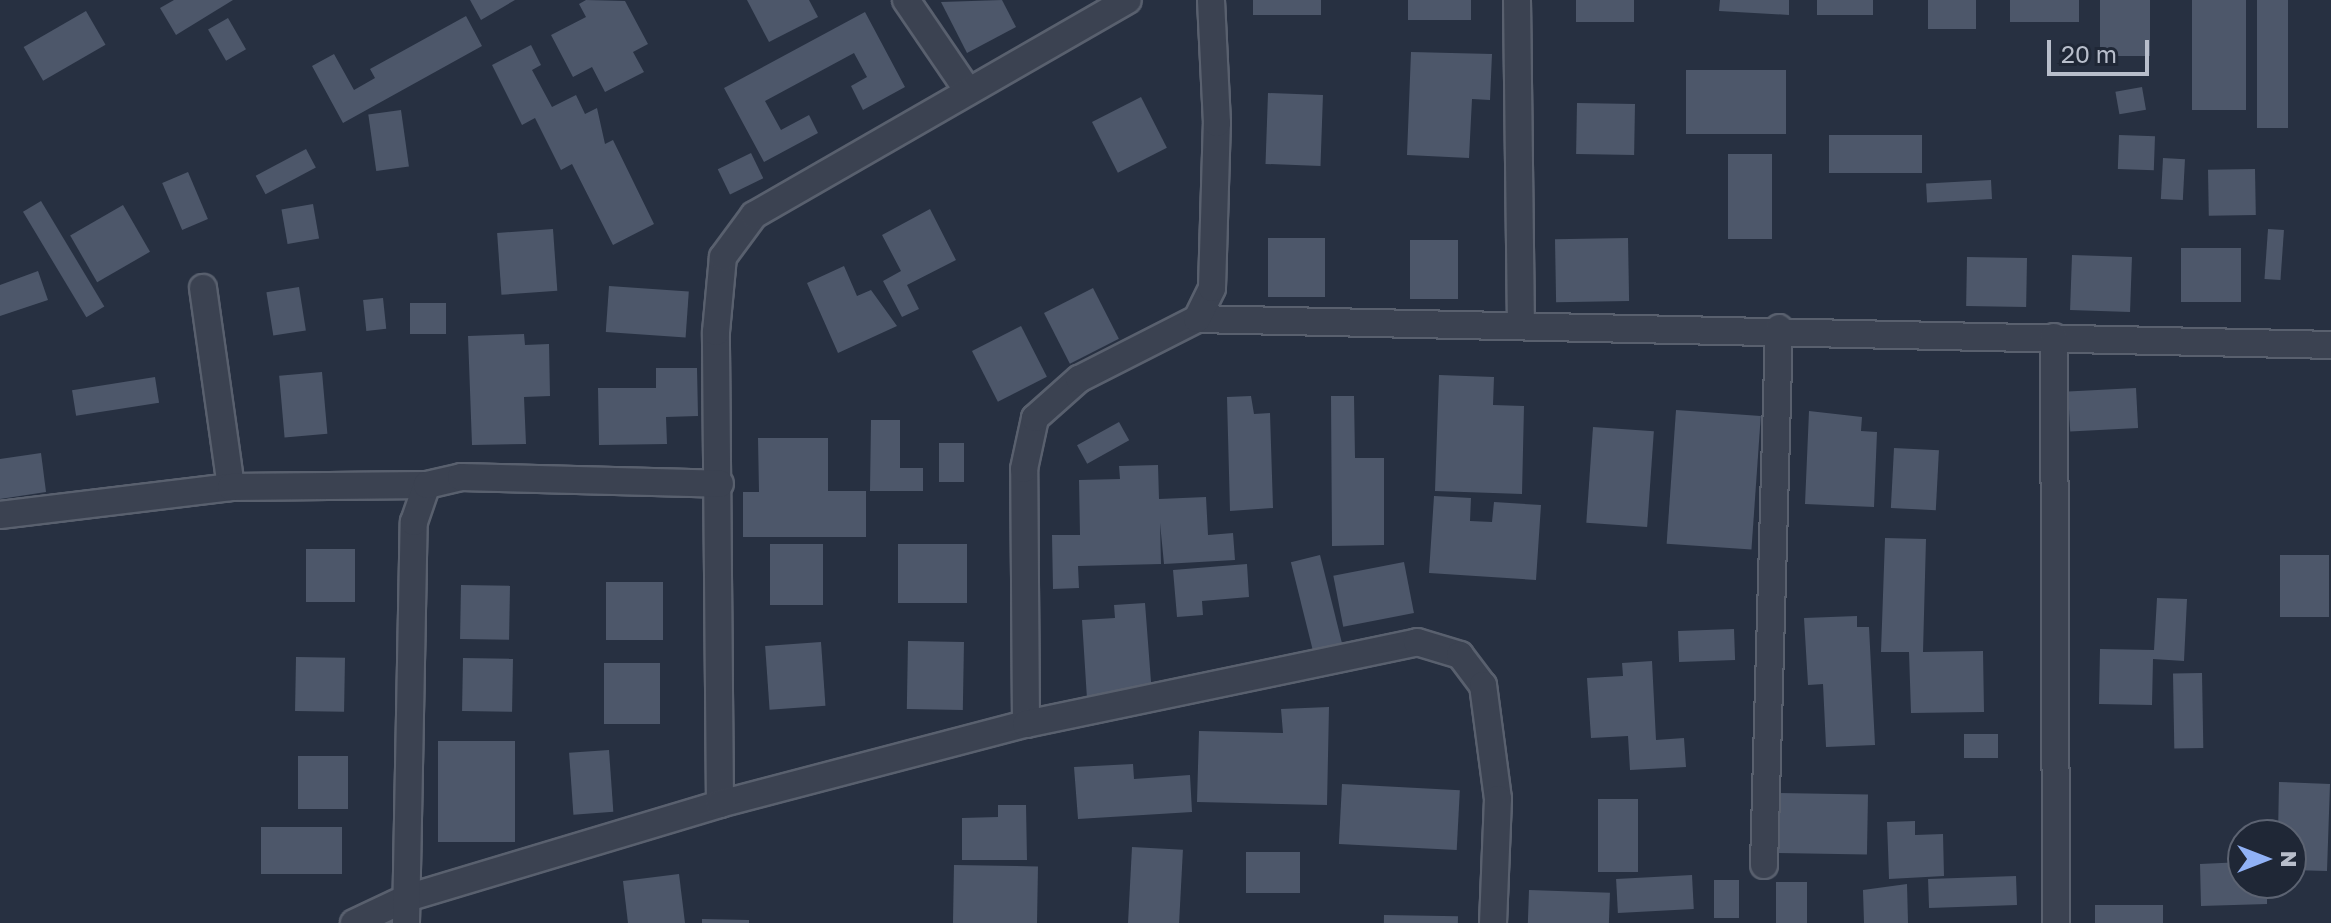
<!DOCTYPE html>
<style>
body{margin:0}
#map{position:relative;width:2331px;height:923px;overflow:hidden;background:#273041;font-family:"Golos Text",sans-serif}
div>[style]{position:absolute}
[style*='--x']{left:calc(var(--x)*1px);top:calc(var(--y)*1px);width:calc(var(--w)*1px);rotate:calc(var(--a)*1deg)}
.building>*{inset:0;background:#4d576a;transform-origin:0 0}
.roads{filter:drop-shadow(2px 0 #59606e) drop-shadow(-2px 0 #59606e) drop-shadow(0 2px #59606e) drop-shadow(0 -2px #59606e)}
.minor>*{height:26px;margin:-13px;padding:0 13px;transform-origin:13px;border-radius:13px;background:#3b4251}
span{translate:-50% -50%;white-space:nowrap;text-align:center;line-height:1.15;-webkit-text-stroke:8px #1f2736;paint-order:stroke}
.north{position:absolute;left:2227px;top:819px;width:80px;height:80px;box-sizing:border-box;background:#1f2736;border:2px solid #5c6372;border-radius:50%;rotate:90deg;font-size:22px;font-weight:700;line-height:32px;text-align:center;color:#b8becb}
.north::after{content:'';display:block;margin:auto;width:28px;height:36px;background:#91b2f6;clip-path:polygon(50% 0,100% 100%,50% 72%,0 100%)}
.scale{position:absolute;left:2047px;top:40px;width:102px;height:36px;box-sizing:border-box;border:4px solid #b8becb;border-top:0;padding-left:10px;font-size:24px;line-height:28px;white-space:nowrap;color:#b8becb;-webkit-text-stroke:6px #1f2736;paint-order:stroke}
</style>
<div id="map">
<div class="building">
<div style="clip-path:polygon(174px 0,233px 0,176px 35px,160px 8px)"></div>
<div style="clip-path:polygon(470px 0,515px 0,481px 20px)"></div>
<div style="clip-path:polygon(586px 0,625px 1px,648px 44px,633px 52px,644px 72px,605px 92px,592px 67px,573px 77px,551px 35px,586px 17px,579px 4px)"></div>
<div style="clip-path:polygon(747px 0,809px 0,818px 17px,769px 42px)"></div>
<div style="clip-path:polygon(1002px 0,1016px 27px,967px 53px,941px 2px)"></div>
<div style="left:1253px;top:0;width:68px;height:15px"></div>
<div style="left:1408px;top:0;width:63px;height:20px"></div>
<div style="left:1576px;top:0;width:58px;height:22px"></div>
<div style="clip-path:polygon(1720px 0,1789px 0,1789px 15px,1719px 11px)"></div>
<div style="left:1817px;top:0;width:56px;height:15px"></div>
<div style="left:1928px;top:0;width:48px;height:29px"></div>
<div style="left:2010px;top:0;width:69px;height:22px"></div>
<div style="left:2100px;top:0;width:50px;height:56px"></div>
<div style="left:2192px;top:0;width:54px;height:110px"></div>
<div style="left:2257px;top:0;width:31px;height:128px"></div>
<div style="left:86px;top:11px;width:39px;height:72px;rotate:60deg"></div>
<div style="clip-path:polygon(865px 12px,905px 87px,863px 110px,851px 86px,867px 77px,854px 53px,765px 101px,781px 130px,809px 115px,818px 133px,764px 162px,724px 88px)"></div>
<div style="clip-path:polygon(466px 16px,482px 46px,343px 123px,312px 66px,334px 54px,354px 90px,375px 78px,370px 69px)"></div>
<div style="left:228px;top:18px;width:36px;height:23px;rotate:60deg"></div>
<div style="clip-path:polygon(531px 45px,541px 65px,532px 70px,552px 107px,576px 95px,585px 114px,597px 108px,605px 144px,613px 140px,654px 224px,613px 245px,572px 164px,561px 170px,535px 118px,522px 125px,492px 65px)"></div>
<div style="clip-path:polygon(1411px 52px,1492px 54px,1490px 100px,1472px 99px,1469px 158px,1407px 155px)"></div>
<div style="left:1786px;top:70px;width:64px;height:100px;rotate:90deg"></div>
<div style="left:2142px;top:87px;width:23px;height:27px;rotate:80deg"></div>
<div style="left:1268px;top:93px;width:55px;height:71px;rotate:2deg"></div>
<div style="left:1141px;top:97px;width:57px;height:55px;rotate:63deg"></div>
<div style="left:1577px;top:103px;width:58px;height:51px;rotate:1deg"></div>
<div style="left:401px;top:110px;width:57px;height:33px;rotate:82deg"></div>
<div style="left:1922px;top:135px;width:38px;height:93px;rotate:90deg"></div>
<div style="left:2119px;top:135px;width:36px;height:34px;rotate:2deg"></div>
<div style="left:306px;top:149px;width:21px;height:57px;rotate:62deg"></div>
<div style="left:751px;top:153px;width:28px;height:37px;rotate:64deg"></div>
<div style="left:1728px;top:154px;width:44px;height:85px"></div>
<div style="left:2163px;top:158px;width:22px;height:41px;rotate:3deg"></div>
<div style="left:2255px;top:169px;width:46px;height:47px;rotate:89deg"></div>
<div style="left:188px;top:172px;width:51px;height:28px;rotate:67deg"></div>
<div style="left:1991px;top:180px;width:19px;height:65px;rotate:87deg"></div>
<div style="left:41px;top:201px;width:123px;height:21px;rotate:59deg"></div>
<div style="left:313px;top:204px;width:35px;height:32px;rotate:80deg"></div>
<div style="left:123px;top:205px;width:54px;height:61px;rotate:60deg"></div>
<div style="clip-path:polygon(930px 209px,956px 260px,907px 285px,919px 309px,902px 317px,883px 281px,901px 271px,882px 235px)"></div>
<div style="left:553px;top:229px;width:62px;height:56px;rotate:86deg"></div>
<div style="left:2268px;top:229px;width:16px;height:50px;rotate:4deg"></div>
<div style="left:1268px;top:238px;width:57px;height:59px"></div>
<div style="left:1628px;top:238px;width:63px;height:73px;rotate:89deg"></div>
<div style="left:1410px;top:240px;width:48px;height:59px"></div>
<div style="left:2181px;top:248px;width:60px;height:54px"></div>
<div style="left:2072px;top:255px;width:60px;height:55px;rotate:2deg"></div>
<div style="left:1967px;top:257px;width:60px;height:49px;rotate:1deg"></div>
<div style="clip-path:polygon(844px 266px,857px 296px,871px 290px,897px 326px,838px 353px,807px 283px)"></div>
<div style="clip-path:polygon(38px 271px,48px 300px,0 316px,0 285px)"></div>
<div style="left:609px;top:286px;width:80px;height:46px;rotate:4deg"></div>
<div style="left:299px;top:287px;width:44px;height:33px;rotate:81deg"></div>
<div style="left:1093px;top:288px;width:57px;height:55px;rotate:63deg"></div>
<div style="left:383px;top:298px;width:31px;height:20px;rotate:84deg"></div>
<div style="left:410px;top:303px;width:36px;height:31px"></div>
<div style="left:1021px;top:326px;width:57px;height:55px;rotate:63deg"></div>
<div style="clip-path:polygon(524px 334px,525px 345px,549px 344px,550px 396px,524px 397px,526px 444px,472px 445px,468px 336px)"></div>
<div style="clip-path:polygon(656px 368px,697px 368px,698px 416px,666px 417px,667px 444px,599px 445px,598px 388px,656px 388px)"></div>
<div style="left:322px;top:372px;width:62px;height:43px;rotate:85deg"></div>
<div style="clip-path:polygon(1439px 375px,1494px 377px,1493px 405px,1524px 406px,1522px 494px,1435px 491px)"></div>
<div style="left:155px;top:377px;width:26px;height:84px;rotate:81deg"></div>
<div style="left:2136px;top:388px;width:40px;height:68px;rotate:87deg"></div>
<div style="clip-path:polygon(1251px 396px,1254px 414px,1270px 413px,1273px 508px,1230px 511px,1227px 397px)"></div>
<div style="clip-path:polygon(1331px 396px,1354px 396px,1355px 458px,1384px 458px,1384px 545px,1332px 546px)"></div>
<div style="left:1676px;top:410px;width:85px;height:134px;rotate:4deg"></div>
<div style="clip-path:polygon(1809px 411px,1862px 417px,1861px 431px,1877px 432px,1874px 507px,1805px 504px)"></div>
<div style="clip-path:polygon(871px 420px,900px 420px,900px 468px,923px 468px,923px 491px,870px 491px)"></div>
<div style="left:1119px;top:422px;width:21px;height:48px;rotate:61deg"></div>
<div style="left:1593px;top:427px;width:61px;height:96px;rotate:4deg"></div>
<div style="clip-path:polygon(758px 438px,828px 438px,828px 491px,866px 491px,866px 537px,743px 537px,743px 492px,759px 492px)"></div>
<div style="left:939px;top:443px;width:25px;height:39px"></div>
<div style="left:1894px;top:448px;width:45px;height:60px;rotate:3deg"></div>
<div style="clip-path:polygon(41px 453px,46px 492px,0 499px,0 459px)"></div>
<div style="clip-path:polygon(1158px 465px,1159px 499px,1206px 497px,1208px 535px,1233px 533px,1235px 560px,1164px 564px,1160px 523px,1161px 564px,1078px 566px,1079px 588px,1053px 589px,1052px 535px,1080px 535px,1079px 480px,1120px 479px,1119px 466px)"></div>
<div style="clip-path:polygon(1434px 496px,1471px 498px,1470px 521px,1492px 522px,1494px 502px,1541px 505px,1536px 580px,1429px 573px)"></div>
<div style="clip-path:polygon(1885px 538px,1926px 539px,1923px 652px,1983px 651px,1984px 712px,1911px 713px,1909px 652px,1881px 652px)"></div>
<div style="left:770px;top:544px;width:53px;height:61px"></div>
<div style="left:898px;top:544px;width:69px;height:59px"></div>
<div style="left:306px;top:549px;width:49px;height:53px"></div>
<div style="left:1320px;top:555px;width:97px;height:30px;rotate:76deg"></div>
<div style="left:2280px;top:555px;width:49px;height:62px"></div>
<div style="left:1404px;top:562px;width:52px;height:72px;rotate:79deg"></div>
<div style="clip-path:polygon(1247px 564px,1249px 597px,1202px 601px,1203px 615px,1177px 617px,1173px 570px)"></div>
<div style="left:606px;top:582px;width:57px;height:58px"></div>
<div style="left:461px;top:585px;width:49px;height:54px;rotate:1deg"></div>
<div style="clip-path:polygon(2157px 598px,2187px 599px,2184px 661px,2153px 659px,2152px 705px,2099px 704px,2100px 649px,2154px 650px)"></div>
<div style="clip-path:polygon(1145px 603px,1152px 695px,1087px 699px,1082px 620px,1115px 618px,1114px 605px)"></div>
<div style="clip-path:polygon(1857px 616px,1857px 627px,1869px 627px,1875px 745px,1826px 747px,1823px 684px,1808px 685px,1804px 618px)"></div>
<div style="left:1734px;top:629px;width:31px;height:56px;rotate:88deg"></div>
<div style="left:908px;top:641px;width:56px;height:68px;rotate:1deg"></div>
<div style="left:821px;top:642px;width:64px;height:56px;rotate:86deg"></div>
<div style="left:296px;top:657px;width:49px;height:54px;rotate:1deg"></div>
<div style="left:463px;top:658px;width:50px;height:53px;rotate:1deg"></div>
<div style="clip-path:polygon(1652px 661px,1656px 740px,1684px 738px,1686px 767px,1630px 770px,1628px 736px,1591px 738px,1587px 678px,1623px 676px,1622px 663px)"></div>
<div style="left:604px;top:663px;width:56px;height:61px"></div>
<div style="left:2202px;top:673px;width:75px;height:29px;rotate:89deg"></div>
<div style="clip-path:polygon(1329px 707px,1327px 805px,1197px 802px,1199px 731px,1283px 733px,1281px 709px)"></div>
<div style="left:1998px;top:734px;width:24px;height:34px;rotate:90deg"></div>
<div style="left:438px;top:741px;width:77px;height:101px"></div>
<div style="left:609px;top:750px;width:62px;height:40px;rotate:86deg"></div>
<div style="left:298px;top:756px;width:50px;height:53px"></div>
<div style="clip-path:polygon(1133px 764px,1134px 779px,1190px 775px,1192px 812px,1078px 819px,1074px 767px)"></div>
<div style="clip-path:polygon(2279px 782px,2330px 784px,2327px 871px,2291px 870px,2291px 835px,2278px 835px)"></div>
<div style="left:1342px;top:784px;width:118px;height:60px;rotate:3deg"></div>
<div style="left:1779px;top:793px;width:89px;height:60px;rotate:1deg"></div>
<div style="left:1598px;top:799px;width:40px;height:73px"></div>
<div style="clip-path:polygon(998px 805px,1026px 805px,1027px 860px,962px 860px,962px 818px,998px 817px)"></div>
<div style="clip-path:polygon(1915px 821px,1915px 835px,1943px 834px,1944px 876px,1889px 879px,1887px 822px)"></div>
<div style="left:261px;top:827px;width:81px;height:47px"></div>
<div style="left:1132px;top:847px;width:51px;height:76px;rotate:3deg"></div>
<div style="left:1246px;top:852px;width:54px;height:41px"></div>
<div style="clip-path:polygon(2243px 862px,2243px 883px,2267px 883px,2267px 904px,2201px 906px,2200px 864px)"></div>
<div style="left:954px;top:865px;width:84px;height:58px;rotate:1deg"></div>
<div style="clip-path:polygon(679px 874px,685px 923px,628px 923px,623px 881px)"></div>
<div style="left:1692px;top:875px;width:34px;height:76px;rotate:87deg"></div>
<div style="left:2016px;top:876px;width:29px;height:88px;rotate:88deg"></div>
<div style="left:1714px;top:880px;width:25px;height:38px"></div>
<div style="left:1776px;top:882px;width:31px;height:41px"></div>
<div style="clip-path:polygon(1907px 884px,1908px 923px,1864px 923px,1863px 890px)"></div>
<div style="left:1529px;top:890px;width:81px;height:33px;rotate:2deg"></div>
<div style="left:2163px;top:905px;width:18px;height:68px;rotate:90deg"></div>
<div style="left:1384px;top:915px;width:74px;height:8px;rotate:1deg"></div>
<div style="clip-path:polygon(702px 919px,749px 920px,749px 923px,702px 923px)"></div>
</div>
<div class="roads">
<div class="minor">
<div style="--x:906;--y:0;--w:110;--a:55.7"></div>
<div style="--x:1517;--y:0;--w:325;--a:89.3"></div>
<div style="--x:203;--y:288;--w:201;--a:82"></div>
<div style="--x:1197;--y:319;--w:1134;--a:1.31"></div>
<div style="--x:2054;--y:337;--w:586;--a:89.8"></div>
<div style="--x:0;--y:515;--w:233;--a:-6.9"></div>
<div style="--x:231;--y:487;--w:196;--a:-0.6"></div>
<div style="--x:1026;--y:724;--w:255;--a:-90.4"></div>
<div style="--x:1024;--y:469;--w:52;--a:-77.8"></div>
<div style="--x:1035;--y:418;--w:59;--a:-41.6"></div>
<div style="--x:1079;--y:379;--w:132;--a:-27"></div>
<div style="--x:1197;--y:319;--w:34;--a:-64"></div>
<div style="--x:1212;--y:288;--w:165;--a:-88.3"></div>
<div style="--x:1217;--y:123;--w:123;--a:-92.8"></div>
<div style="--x:720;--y:804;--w:472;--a:-90.5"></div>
<div style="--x:716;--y:332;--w:75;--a:-84.7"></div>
<div style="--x:723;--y:257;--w:52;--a:-53.6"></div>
<div style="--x:754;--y:215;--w:431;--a:-29.9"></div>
<div style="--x:1764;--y:865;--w:537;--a:-88.4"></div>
<div style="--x:354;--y:923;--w:59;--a:-25.3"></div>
<div style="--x:407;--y:898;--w:327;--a:-16.7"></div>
<div style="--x:720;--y:804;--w:316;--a:-14.7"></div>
<div style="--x:1026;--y:724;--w:400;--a:-11.8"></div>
<div style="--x:1417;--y:642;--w:45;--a:16.8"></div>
<div style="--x:1460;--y:655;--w:38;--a:53"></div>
<div style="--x:1483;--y:685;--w:115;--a:82.5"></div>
<div style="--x:1498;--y:799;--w:124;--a:92.3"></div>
<div style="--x:406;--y:923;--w:401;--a:-88.9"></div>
<div style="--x:414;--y:522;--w:39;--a:-71"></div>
<div style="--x:427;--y:485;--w:35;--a:-13"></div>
<div style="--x:461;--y:477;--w:259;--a:1.5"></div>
</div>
</div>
<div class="north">N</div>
<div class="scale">20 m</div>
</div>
